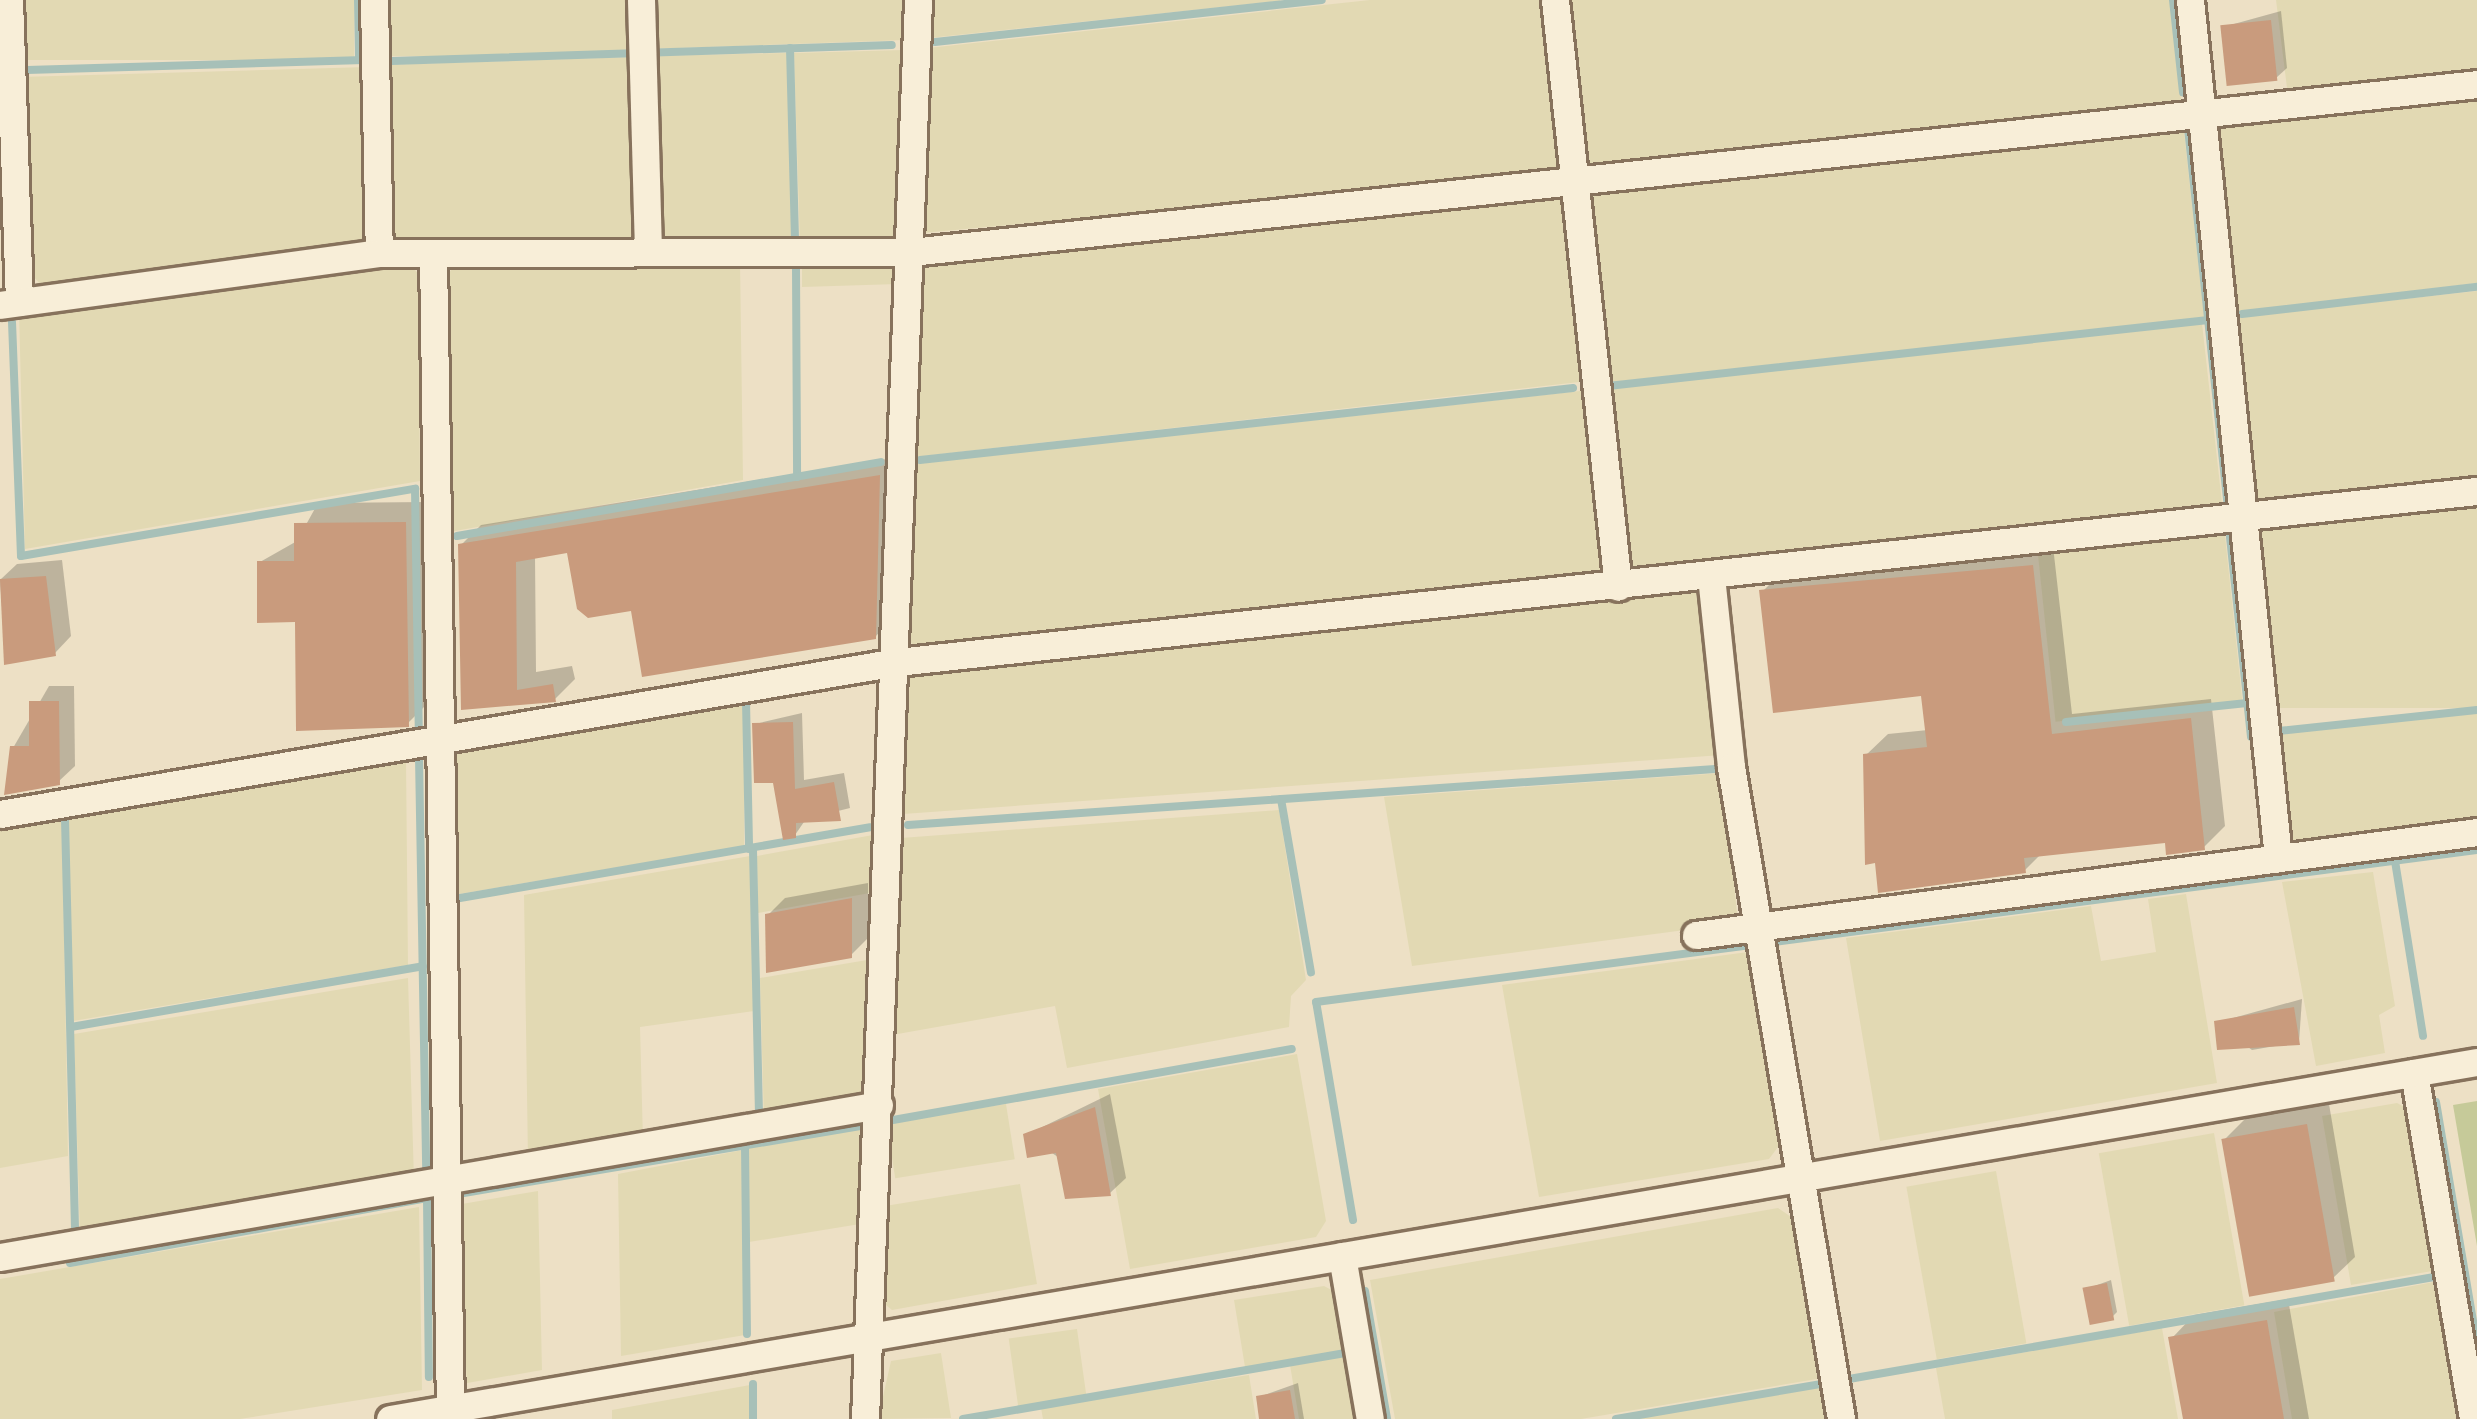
<!DOCTYPE html>
<style>
body{margin:0}
#map{position:relative;width:2477px;height:1419px;overflow:hidden;background:#ede0c5;font-family:"Noto Serif",serif}
div>[style]{position:absolute}
[style*='--x']{left:calc(var(--x)*1px);top:calc(var(--y)*1px);width:calc(var(--w)*1px);rotate:calc(var(--a)*1deg)}
.farmland>*{inset:0;background:#e2d9b3;transform-origin:0 0}
.green>*{inset:0;background:#c6ca99}
.shadow>*{inset:0;background:#0003}
.stream>*{height:8px;margin:-4px;padding:0 4px;transform-origin:4px;border-radius:4px;background:#a7c0b8}
.building>*{inset:0;background:#c99b7d;transform-origin:0 0}
.roads{filter:drop-shadow(3px 0 #87725c) drop-shadow(-3px 0 #87725c) drop-shadow(0 3px #87725c) drop-shadow(0 -3px #87725c)}
.minor>*{height:27px;margin:-13.5px;padding:0 13.5px;transform-origin:13.5px;border-radius:13.5px;background:#f8eed8}
span{translate:-50% -50%;white-space:nowrap;text-align:center;line-height:1.15;-webkit-text-stroke:9px #f4ead5;paint-order:stroke}
</style>
<div id="map">
<div class="farmland">
<div style="left:18px;top:0;width:336px;height:60px"></div>
<div style="left:379px;top:0;width:254px;height:56px"></div>
<div style="clip-path:polygon(647px 0,906px 0,905px 40px,648px 49px)"></div>
<div style="clip-path:polygon(930px 0,1280px 0,1280px 1px,929px 38px)"></div>
<div style="clip-path:polygon(1370px 0,1548px 0,1563px 162px,1553px 175px,922px 233px,928px 48px)"></div>
<div style="clip-path:polygon(1562px 0,2170px 0,2182px 108px,1589px 170px,1578px 161px)"></div>
<div style="clip-path:polygon(2276px 0,2477px 0,2477px 76px,2288px 96px)"></div>
<div style="clip-path:polygon(904px 50px,899px 233px,886px 246px,800px 246px,794px 53px)"></div>
<div style="clip-path:polygon(787px 53px,792px 246px,667px 247px,654px 232px,649px 56px)"></div>
<div style="clip-path:polygon(635px 57px,640px 232px,627px 248px,397px 248px,385px 233px,380px 65px)"></div>
<div style="clip-path:polygon(368px 67px,373px 235px,359px 250px,47px 291px,29px 272px,20px 77px)"></div>
<div style="clip-path:polygon(2477px 88px,2477px 283px,2229px 313px,2209px 129px,2217px 117px)"></div>
<div style="clip-path:polygon(2183px 122px,2204px 317px,1603px 383px,1582px 195px,1593px 185px)"></div>
<div style="clip-path:polygon(1558px 188px,1569px 197px,1588px 381px,914px 457px,920px 268px,937px 257px)"></div>
<div style="clip-path:polygon(802px 259px,888px 260px,898px 284px,802px 287px)"></div>
<div style="clip-path:polygon(740px 260px,743px 480px,449px 532px,446px 277px,457px 262px)"></div>
<div style="clip-path:polygon(407px 263px,418px 273px,420px 481px,25px 549px,19px 310px)"></div>
<div style="clip-path:polygon(2477px 291px,2477px 484px,2263px 508px,2251px 500px,2230px 318px)"></div>
<div style="clip-path:polygon(2202px 323px,2223px 512px,1633px 575px,1623px 566px,1604px 389px)"></div>
<div style="clip-path:polygon(1589px 390px,1607px 568px,1599px 579px,924px 653px,909px 641px,914px 464px)"></div>
<div style="left:2477px;top:500px;width:208px;height:226px;rotate:90deg"></div>
<div style="left:2224px;top:526px;width:177px;height:188px;rotate:84deg"></div>
<div style="clip-path:polygon(1692px 585px,1704px 594px,1722px 755px,903px 814px,910px 678px,921px 669px)"></div>
<div style="clip-path:polygon(744px 698px,744px 846px,453px 895px,451px 759px,462px 747px)"></div>
<div style="clip-path:polygon(2477px 712px,2477px 826px,2296px 851px,2285px 842px,2273px 734px)"></div>
<div style="clip-path:polygon(406px 758px,408px 965px,73px 1021px,68px 816px)"></div>
<div style="clip-path:polygon(1723px 773px,1738px 923px,1412px 966px,1384px 797px)"></div>
<div style="clip-path:polygon(1279px 810px,1306px 980px,1291px 996px,1289px 1027px,1067px 1068px,1055px 1006px,892px 1035px,901px 838px)"></div>
<div style="clip-path:polygon(62px 818px,68px 1156px,0 1168px,0 828px)"></div>
<div style="clip-path:polygon(873px 835px,870px 893px,758px 913px,757px 856px)"></div>
<div style="clip-path:polygon(750px 856px,754px 1011px,640px 1027px,643px 1141px,528px 1160px,524px 895px)"></div>
<div style="clip-path:polygon(2373px 872px,2395px 1006px,2379px 1015px,2385px 1053px,2316px 1066px,2282px 882px)"></div>
<div style="clip-path:polygon(2186px 894px,2217px 1083px,1880px 1141px,1846px 938px,2091px 906px,2101px 961px,2156px 952px,2148px 899px)"></div>
<div style="clip-path:polygon(1748px 952px,1781px 1143px,1769px 1159px,1539px 1197px,1502px 985px)"></div>
<div style="clip-path:polygon(873px 959px,863px 1092px,764px 1120px,760px 978px)"></div>
<div style="clip-path:polygon(408px 978px,414px 1180px,80px 1238px,74px 1034px)"></div>
<div style="clip-path:polygon(1297px 1054px,1326px 1221px,1316px 1237px,1130px 1269px,1098px 1089px)"></div>
<div style="clip-path:polygon(2397px 1103px,2410px 1110px,2438px 1270px,2351px 1285px,2322px 1116px)"></div>
<div style="left:1006px;top:1104px;width:56px;height:121px;rotate:81deg"></div>
<div style="clip-path:polygon(865px 1128px,860px 1224px,749px 1242px,747px 1148px)"></div>
<div style="left:2214px;top:1133px;width:175px;height:117px;rotate:80deg"></div>
<div style="clip-path:polygon(743px 1150px,745px 1335px,621px 1356px,618px 1174px)"></div>
<div style="left:1996px;top:1171px;width:175px;height:91px;rotate:80deg"></div>
<div style="clip-path:polygon(1020px 1184px,1037px 1284px,892px 1310px,880px 1300px,885px 1206px)"></div>
<div style="clip-path:polygon(538px 1191px,542px 1370px,467px 1383px,456px 1205px)"></div>
<div style="clip-path:polygon(419px 1207px,422px 1390px,240px 1419px,0 1419px,0 1279px)"></div>
<div style="clip-path:polygon(1778px 1208px,1797px 1221px,1823px 1378px,1581px 1419px,1395px 1419px,1370px 1280px)"></div>
<div style="clip-path:polygon(2439px 1281px,2463px 1419px,2292px 1419px,2274px 1312px)"></div>
<div style="clip-path:polygon(1324px 1286px,1341px 1295px,1349px 1351px,1245px 1367px,1234px 1300px)"></div>
<div style="clip-path:polygon(2162px 1328px,2178px 1419px,1945px 1419px,1936px 1368px)"></div>
<div style="left:1077px;top:1329px;width:68px;height:69px;rotate:82deg"></div>
<div style="clip-path:polygon(941px 1353px,951px 1418px,878px 1419px,891px 1361px)"></div>
<div style="clip-path:polygon(1351px 1355px,1362px 1419px,1299px 1419px,1290px 1365px)"></div>
<div style="clip-path:polygon(1249px 1375px,1256px 1419px,1043px 1419px,1041px 1408px)"></div>
<div style="clip-path:polygon(750px 1385px,750px 1419px,612px 1419px,612px 1410px)"></div>
<div style="clip-path:polygon(1824px 1386px,1830px 1419px,1636px 1419px)"></div>
</div>
<div class="green">
<div style="clip-path:polygon(2477px 1101px,2477px 1246px,2453px 1105px)"></div>
</div>
<div class="shadow">
<div style="clip-path:polygon(2281px 11px,2287px 68px,2276px 78px,2223px 27px)"></div>
<div style="clip-path:polygon(899px 457px,895px 616px,875px 637px,633px 608px,570px 549px,535px 555px,536px 672px,572px 666px,575px 679px,555px 699px,464px 707px,461px 545px,481px 525px)"></div>
<div style="clip-path:polygon(427px 502px,429px 702px,407px 724px,298px 619px,260px 562px,297px 541px,318px 503px)"></div>
<div style="clip-path:polygon(2053px 546px,2072px 714px,2211px 699px,2225px 826px,2204px 847px,2168px 839px,2042px 853px,2025px 870px,1867px 861px,1866px 755px,1888px 734px,1928px 730px,1924px 693px,1763px 591px,1784px 570px)"></div>
<div style="clip-path:polygon(62px 560px,71px 636px,55px 653px,6px 660px,0 580px,17px 564px)"></div>
<div style="clip-path:polygon(49px 686px,74px 686px,75px 766px,58px 782px,13px 748px)"></div>
<div style="clip-path:polygon(802px 713px,804px 780px,844px 773px,850px 808px,806px 819px,795px 835px,755px 724px)"></div>
<div style="clip-path:polygon(868px 883px,868px 938px,851px 955px,768px 915px,785px 898px)"></div>
<div style="clip-path:polygon(2302px 999px,2299px 1042px,2252px 1050px,2215px 1023px)"></div>
<div style="clip-path:polygon(1110px 1094px,1126px 1178px,1110px 1193px,1026px 1135px)"></div>
<div style="clip-path:polygon(2329px 1104px,2355px 1257px,2332px 1279px,2224px 1140px,2247px 1117px)"></div>
<div style="clip-path:polygon(2111px 1280px,2117px 1312px,2112px 1317px,2086px 1289px)"></div>
<div style="clip-path:polygon(2288px 1299px,2309px 1419px,2186px 1419px,2172px 1338px,2194px 1315px)"></div>
<div style="clip-path:polygon(1298px 1383px,1304px 1419px,1265px 1419px,1259px 1397px)"></div>
</div>
<div class="stream">
<div style="--x:358;--y:0;--w:60;--a:89"></div>
<div style="--x:2173;--y:0;--w:93;--a:83.8"></div>
<div style="--x:935;--y:42;--w:389;--a:-6.2"></div>
<div style="--x:790;--y:48;--w:191;--a:88.5"></div>
<div style="--x:392;--y:61;--w:500;--a:-1.83"></div>
<div style="--x:27;--y:70;--w:337;--a:-1.7"></div>
<div style="--x:2188;--y:128;--w:375;--a:84"></div>
<div style="--x:796;--y:268;--w:209;--a:89.7"></div>
<div style="--x:2242;--y:314;--w:237;--a:-6.6"></div>
<div style="--x:12;--y:322;--w:234;--a:87.8"></div>
<div style="--x:21;--y:556;--w:400;--a:-9.7"></div>
<div style="--x:415;--y:489;--w:243;--a:89.1"></div>
<div style="--x:1608;--y:386;--w:604;--a:-6.28"></div>
<div style="--x:920;--y:460;--w:657;--a:-6.29"></div>
<div style="--x:457;--y:536;--w:430;--a:-9.9"></div>
<div style="--x:2230;--y:537;--w:201;--a:84"></div>
<div style="--x:746;--y:701;--w:148;--a:88.8"></div>
<div style="--x:2066;--y:722;--w:182;--a:-6"></div>
<div style="--x:2278;--y:731;--w:200;--a:-6"></div>
<div style="--x:419;--y:757;--w:413;--a:89"></div>
<div style="--x:1281;--y:799;--w:176;--a:80.2"></div>
<div style="--x:65;--y:819;--w:416;--a:88.6"></div>
<div style="--x:908;--y:825;--w:809;--a:-3.97"></div>
<div style="--x:753;--y:850;--w:264;--a:88.7"></div>
<div style="--x:2395;--y:861;--w:177;--a:80.9"></div>
<div style="--x:460;--y:898;--w:416;--a:-9.8"></div>
<div style="--x:71;--y:1027;--w:357;--a:-9.8"></div>
<div style="--x:2436;--y:1102;--w:246;--a:80.4"></div>
<div style="--x:893;--y:1120;--w:405;--a:-10.1"></div>
<div style="--x:745;--y:1145;--w:189;--a:89.4"></div>
<div style="--x:458;--y:1194;--w:408;--a:-9.6"></div>
<div style="--x:1353;--y:1220;--w:221;--a:-99.6"></div>
<div style="--x:1316;--y:1002;--w:1171;--a:-7.46"></div>
<div style="--x:70;--y:1263;--w:363;--a:-10.3"></div>
<div style="--x:427;--y:1198;--w:179;--a:89.4"></div>
<div style="--x:1365;--y:1291;--w:130;--a:80.2"></div>
<div style="--x:1849;--y:1379;--w:594;--a:-9.89"></div>
<div style="--x:753;--y:1384;--w:35;--a:90"></div>
<div style="--x:963;--y:1419;--w:388;--a:-9.8"></div>
<div style="--x:1616;--y:1419;--w:207;--a:-9.7"></div>
</div>
<div class="building">
<div style="left:2271px;top:20px;width:61px;height:51px;rotate:84deg"></div>
<div style="clip-path:polygon(880px 475px,876px 639px,642px 677px,631px 611px,588px 618px,577px 609px,567px 553px,516px 562px,517px 690px,553px 684px,556px 702px,461px 710px,458px 544px)"></div>
<div style="clip-path:polygon(406px 522px,409px 727px,296px 731px,295px 622px,257px 623px,257px 561px,294px 561px,294px 523px)"></div>
<div style="clip-path:polygon(2033px 565px,2052px 734px,2191px 718px,2205px 850px,2166px 855px,2165px 843px,2024px 858px,2026px 873px,1878px 893px,1875px 863px,1865px 865px,1863px 754px,1927px 747px,1921px 696px,1773px 713px,1759px 590px)"></div>
<div style="clip-path:polygon(46px 576px,56px 656px,4px 665px,0 579px)"></div>
<div style="clip-path:polygon(29px 701px,59px 701px,60px 785px,4px 795px,10px 746px,29px 746px)"></div>
<div style="clip-path:polygon(793px 722px,795px 789px,834px 782px,841px 821px,796px 823px,796px 838px,783px 840px,773px 783px,754px 783px,752px 723px)"></div>
<div style="clip-path:polygon(852px 898px,852px 958px,766px 973px,765px 914px)"></div>
<div style="clip-path:polygon(2294px 1007px,2300px 1045px,2217px 1050px,2214px 1021px)"></div>
<div style="clip-path:polygon(1095px 1107px,1111px 1196px,1065px 1199px,1056px 1153px,1027px 1158px,1023px 1134px)"></div>
<div style="left:2307px;top:1124px;width:160px;height:87px;rotate:80deg"></div>
<div style="left:2107px;top:1283px;width:38px;height:25px;rotate:79deg"></div>
<div style="clip-path:polygon(2267px 1320px,2284px 1419px,2183px 1419px,2168px 1337px)"></div>
<div style="clip-path:polygon(1290px 1390px,1295px 1419px,1259px 1419px,1256px 1396px)"></div>
</div>
<div class="roads">
<div class="minor">
<div style="--x:9;--y:0;--w:302;--a:88.1"></div>
<div style="--x:374;--y:0;--w:253;--a:88.9"></div>
<div style="--x:641;--y:0;--w:252;--a:88.4"></div>
<div style="--x:1555;--y:0;--w:590;--a:83.87"></div>
<div style="--x:2190;--y:0;--w:863;--a:84.14"></div>
<div style="--x:433;--y:253;--w:1166;--a:89.16"></div>
<div style="--x:0;--y:305;--w:383;--a:-7.8"></div>
<div style="--x:379;--y:253;--w:532;--a:-0.11"></div>
<div style="--x:911;--y:252;--w:1575;--a:-6.12"></div>
<div style="--x:1711;--y:576;--w:192;--a:84"></div>
<div style="--x:1731;--y:767;--w:661;--a:80.42"></div>
<div style="--x:0;--y:814;--w:910;--a:-9.62"></div>
<div style="--x:897;--y:662;--w:1589;--a:-6.18"></div>
<div style="--x:1696;--y:935;--w:788;--a:-7.51"></div>
<div style="--x:2414;--y:1073;--w:351;--a:80.3"></div>
<div style="--x:1342;--y:1256;--w:165;--a:80.3"></div>
<div style="--x:0;--y:1257;--w:892;--a:-9.81"></div>
<div style="--x:390;--y:1419;--w:2117;--a:-9.71"></div>
<div style="--x:865;--y:1419;--w:1420;--a:-87.86"></div>
</div>
</div>
</div>
